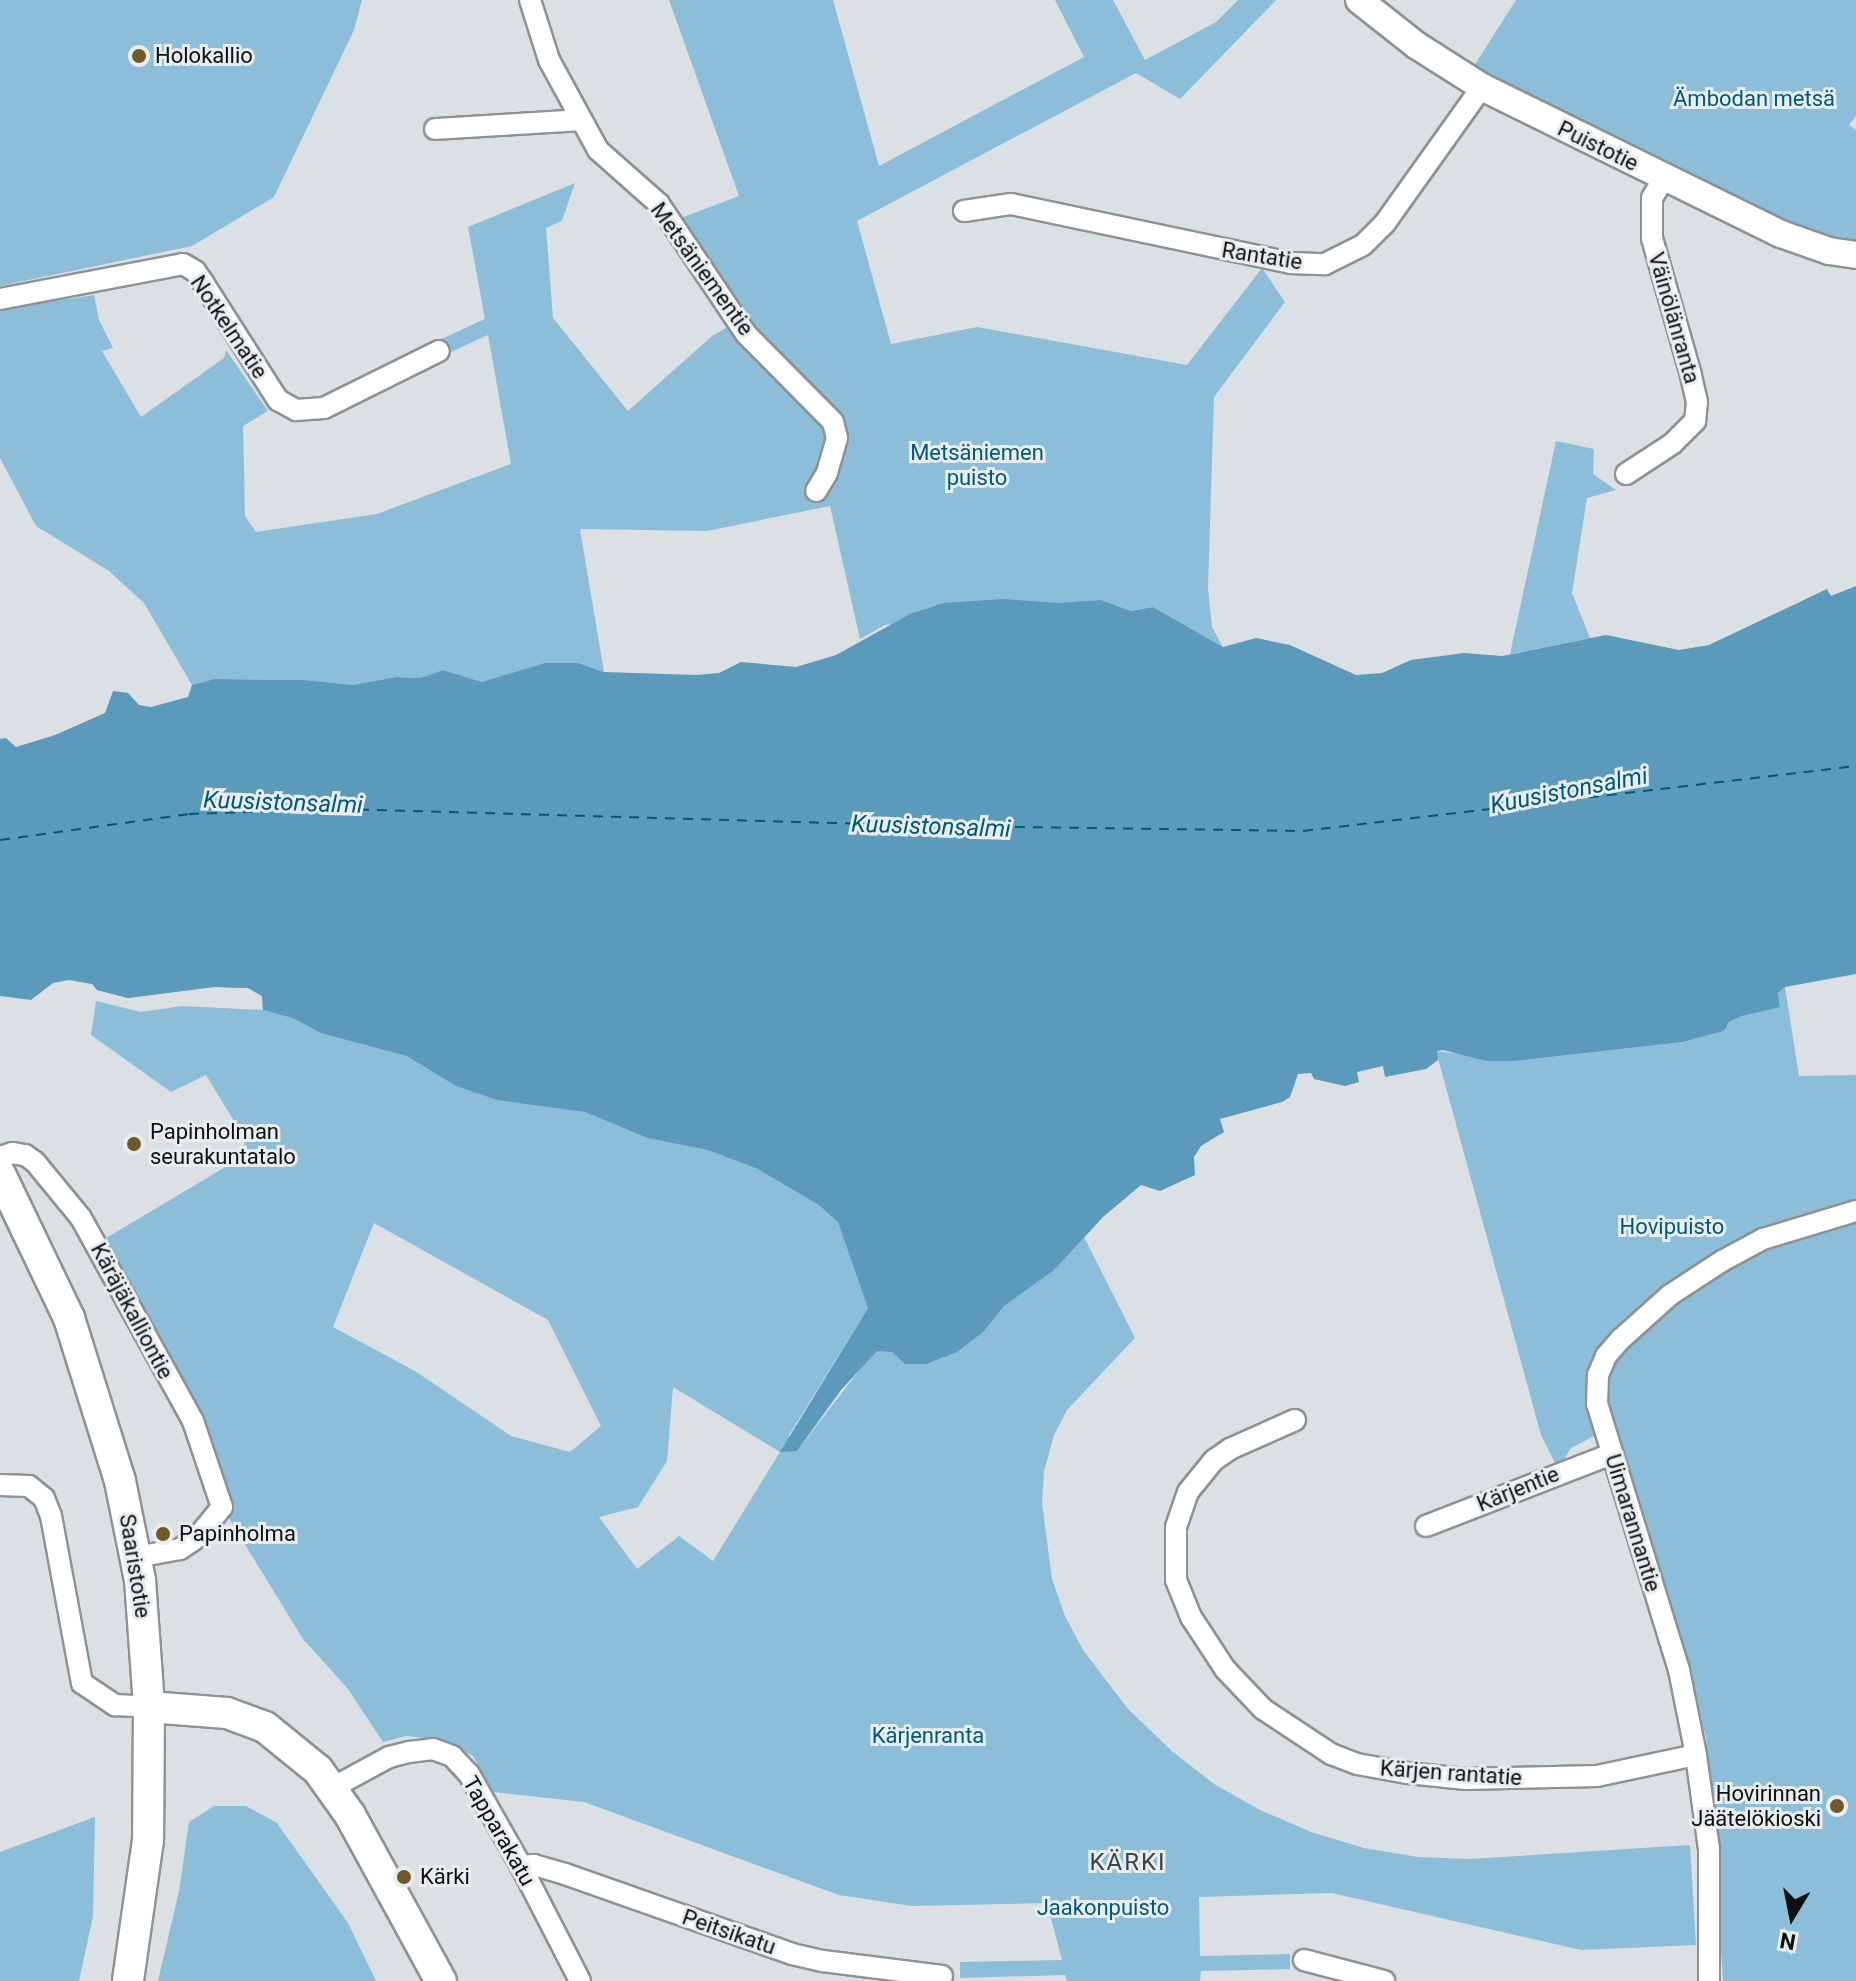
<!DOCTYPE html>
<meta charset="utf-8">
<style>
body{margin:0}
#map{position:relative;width:1856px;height:1981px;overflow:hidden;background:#dae0e3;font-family:Roboto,sans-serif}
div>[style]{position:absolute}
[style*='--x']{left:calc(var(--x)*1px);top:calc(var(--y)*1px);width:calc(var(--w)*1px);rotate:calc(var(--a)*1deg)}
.green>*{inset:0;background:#8dbed9}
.water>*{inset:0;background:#5b9aba}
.ferry>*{height:2px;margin-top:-1px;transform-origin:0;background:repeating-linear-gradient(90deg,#005778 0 10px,transparent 0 18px)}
.roads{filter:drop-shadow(2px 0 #8d9295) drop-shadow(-2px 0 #8d9295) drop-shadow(0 2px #8d9295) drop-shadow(0 -2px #8d9295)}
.minor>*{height:20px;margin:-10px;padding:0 10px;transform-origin:10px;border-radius:10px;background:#fff}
.tertiary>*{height:26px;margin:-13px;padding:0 13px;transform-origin:13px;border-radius:13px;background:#fff}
.secondary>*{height:30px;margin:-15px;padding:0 15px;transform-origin:15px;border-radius:15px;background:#fff}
.dots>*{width:22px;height:22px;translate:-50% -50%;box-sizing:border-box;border:4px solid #e8edf0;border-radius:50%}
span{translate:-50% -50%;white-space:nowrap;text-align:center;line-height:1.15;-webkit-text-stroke:6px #e8edf0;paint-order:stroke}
.poi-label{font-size:22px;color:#0f1011}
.left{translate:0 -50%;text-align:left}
.right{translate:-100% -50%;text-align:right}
.park-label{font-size:22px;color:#005979}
.street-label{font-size:22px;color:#0f1011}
.water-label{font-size:24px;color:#005778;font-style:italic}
.neighbourhood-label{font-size:24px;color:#3d4244;letter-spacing:2px}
.north{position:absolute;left:1752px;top:1877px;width:80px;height:80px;-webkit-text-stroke:6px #e8edf0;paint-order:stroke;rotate:190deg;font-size:22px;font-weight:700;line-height:32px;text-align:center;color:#0f1011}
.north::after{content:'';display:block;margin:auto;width:28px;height:36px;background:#0f1011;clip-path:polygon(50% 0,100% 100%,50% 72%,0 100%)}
</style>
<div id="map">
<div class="green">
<div style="clip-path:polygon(0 0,362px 0,354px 30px,274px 197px,192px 246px,0 286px)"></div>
<div style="clip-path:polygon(669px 0,833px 0,879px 166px,1084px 57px,1055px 0,1113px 0,1145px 60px,1216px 22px,1238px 0,1276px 0,1180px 99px,1136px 73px,857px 221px,891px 344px,977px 327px,1187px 365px,1262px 268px,1285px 302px,1214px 397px,1208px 588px,1212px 627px,1223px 647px,1153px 607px,1131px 611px,1101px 600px,885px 625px,860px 639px,830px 506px,707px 531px,580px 529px,604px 672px,578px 663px,482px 682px,443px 670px,420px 678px,396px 677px,353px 685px,305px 680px,214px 679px,192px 685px,144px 603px,109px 571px,36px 526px,0 458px,0 309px,94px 295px,99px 320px,113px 348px,102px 351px,141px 417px,224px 358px,226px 350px,268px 411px,243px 426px,245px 516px,256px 532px,377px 514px,511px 464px,488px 335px,442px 356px,437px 341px,485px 319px,468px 227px,575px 183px,562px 221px,546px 228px,553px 318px,628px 411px,712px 336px,747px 316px,681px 218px,739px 196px)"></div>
<div style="clip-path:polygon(1516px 0,1856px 0,1856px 116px,1849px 125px,1856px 130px,1856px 246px,1803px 234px,1474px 66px)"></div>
<div style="clip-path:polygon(1556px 441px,1594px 449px,1593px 474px,1616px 490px,1587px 498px,1572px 593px,1590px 638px,1510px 654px)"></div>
<div style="clip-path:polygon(evenodd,256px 950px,807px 1068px,868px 1308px,789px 1435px,797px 1451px,864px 1364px,912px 1282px,1094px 1227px,1084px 1237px,1135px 1338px,1067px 1410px,1054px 1435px,1044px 1471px,1042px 1503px,1052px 1579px,1065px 1616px,1083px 1650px,1128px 1709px,1173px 1752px,1214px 1784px,1260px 1810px,1311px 1832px,1364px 1848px,1418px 1857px,1471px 1859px,1690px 1845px,1696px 1945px,1581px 1950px,1332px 1893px,1199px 1897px,1200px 1956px,1290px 1954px,1290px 1969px,1201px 1971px,1200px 1981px,1067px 1981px,1065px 1975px,960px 1978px,960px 1962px,1062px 1960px,1047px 1903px,912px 1906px,839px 1895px,584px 1802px,493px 1792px,473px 1756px,443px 1740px,406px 1736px,383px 1742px,348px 1689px,303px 1639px,222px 1507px,193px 1421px,96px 1244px,244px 1156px,245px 1139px,206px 1075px,171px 1092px,91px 1035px,96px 1001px,141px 1012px,182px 1006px,263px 1010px,262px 996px,248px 988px,214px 987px,128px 998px,97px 990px,256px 950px,374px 1223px,548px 1320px,601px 1426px,570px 1452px,511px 1436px,415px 1371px,333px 1327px,374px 1223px,256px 950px,673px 1387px,780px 1452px,713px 1561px,679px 1536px,637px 1569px,599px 1517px,638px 1507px,667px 1461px,673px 1387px)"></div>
<div style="clip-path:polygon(1785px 987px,1799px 1076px,1856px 1075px,1856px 1981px,1723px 1981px,1706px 1736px,1596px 1435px,1571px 1448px,1562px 1463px,1556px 1465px,1541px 1435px,1436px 1051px,1516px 1061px,1683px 1042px,1724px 1031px,1729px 1022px,1742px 1016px,1780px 1006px,1778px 993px)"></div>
<div style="clip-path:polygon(214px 1806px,246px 1806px,277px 1823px,348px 1923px,376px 1981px,158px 1981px,179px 1891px,189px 1822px)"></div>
<div style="clip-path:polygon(95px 1817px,93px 1916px,79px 1981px,0 1981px,0 1852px)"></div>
</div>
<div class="water">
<div style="clip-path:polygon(1856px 586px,1856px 974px,1785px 987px,1778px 993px,1780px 1007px,1742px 1016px,1729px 1022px,1724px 1031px,1683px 1042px,1516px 1061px,1486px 1061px,1443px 1050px,1437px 1051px,1438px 1060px,1426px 1069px,1385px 1077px,1383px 1066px,1357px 1072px,1359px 1082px,1345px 1086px,1314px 1079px,1311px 1073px,1298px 1074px,1290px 1097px,1282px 1102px,1220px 1119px,1224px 1132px,1201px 1146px,1194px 1157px,1195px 1175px,1160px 1191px,1141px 1185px,1103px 1217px,1054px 1270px,1004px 1306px,983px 1332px,957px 1352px,926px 1364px,905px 1364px,892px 1352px,877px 1351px,841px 1390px,797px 1451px,780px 1452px,868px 1308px,838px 1222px,819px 1205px,756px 1168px,708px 1150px,648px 1138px,585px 1112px,497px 1100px,456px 1086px,407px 1056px,321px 1033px,293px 1018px,263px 1010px,262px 996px,248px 988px,214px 987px,128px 998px,97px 990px,92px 984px,69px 980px,53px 983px,31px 1000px,0 996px,0 739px,6px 738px,16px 747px,55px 735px,105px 713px,113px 691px,128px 693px,139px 705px,151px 707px,188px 697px,192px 685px,214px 679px,305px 680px,353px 685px,396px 677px,420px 678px,443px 670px,482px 682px,545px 663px,578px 663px,604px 672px,696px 675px,719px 673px,741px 662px,796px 667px,836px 655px,910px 614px,944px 603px,1003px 599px,1059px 603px,1101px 600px,1131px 611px,1153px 607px,1223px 647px,1256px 638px,1290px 645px,1356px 675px,1382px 673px,1411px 660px,1464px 653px,1502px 656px,1606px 635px,1679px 650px,1709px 645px,1827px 589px,1831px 596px)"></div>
</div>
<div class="ferry">
<div style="--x:0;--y:840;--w:191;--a:-7.8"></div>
<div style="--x:189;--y:814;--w:152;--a:-1.9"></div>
<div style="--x:341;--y:809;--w:602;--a:1.62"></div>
<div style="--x:943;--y:826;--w:360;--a:0.8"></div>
<div style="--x:1303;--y:831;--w:557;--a:-6.7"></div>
</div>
<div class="roads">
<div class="minor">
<div style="--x:530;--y:0;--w:63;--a:72.4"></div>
<div style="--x:549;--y:60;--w:102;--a:61.4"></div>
<div style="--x:598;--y:150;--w:81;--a:41.5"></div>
<div style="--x:659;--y:204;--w:156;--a:56.2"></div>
<div style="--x:746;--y:334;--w:124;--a:45.3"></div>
<div style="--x:833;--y:422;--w:16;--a:76"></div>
<div style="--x:837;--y:438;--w:36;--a:106"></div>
<div style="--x:827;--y:473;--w:21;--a:121"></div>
<div style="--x:435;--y:129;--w:146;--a:-3.5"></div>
<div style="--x:964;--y:211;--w:48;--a:-8.5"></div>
<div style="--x:1011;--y:204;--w:285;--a:11.9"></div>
<div style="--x:1290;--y:263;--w:35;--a:2"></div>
<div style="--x:1325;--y:264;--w:42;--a:-26.6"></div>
<div style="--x:1363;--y:245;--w:31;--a:-45"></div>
<div style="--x:1385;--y:223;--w:167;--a:-54.5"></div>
<div style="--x:0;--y:299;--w:186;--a:-10.8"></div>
<div style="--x:183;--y:264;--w:14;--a:30"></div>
<div style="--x:195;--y:271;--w:16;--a:55"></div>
<div style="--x:204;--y:284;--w:138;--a:57.5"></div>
<div style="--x:278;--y:400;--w:21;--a:29"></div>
<div style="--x:296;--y:410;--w:28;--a:-4"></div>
<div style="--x:324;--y:408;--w:128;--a:-26.4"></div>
<div style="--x:1626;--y:474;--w:55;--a:-33.1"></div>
<div style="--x:1672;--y:444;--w:33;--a:-45"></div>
<div style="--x:1695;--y:421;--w:19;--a:-84"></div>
<div style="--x:1697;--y:402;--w:28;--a:-103"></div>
<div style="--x:1691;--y:375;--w:142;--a:-105.9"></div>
<div style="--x:1652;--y:238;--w:40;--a:-90"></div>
<div style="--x:1652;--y:198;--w:23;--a:-59"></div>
<div style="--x:0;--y:1157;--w:13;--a:-18"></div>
<div style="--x:12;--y:1153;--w:13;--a:9"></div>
<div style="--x:25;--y:1155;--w:12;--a:35"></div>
<div style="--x:35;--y:1162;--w:72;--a:50.6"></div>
<div style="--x:81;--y:1218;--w:232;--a:61.1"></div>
<div style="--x:193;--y:1421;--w:91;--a:71.4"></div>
<div style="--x:222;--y:1507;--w:38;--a:129"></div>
<div style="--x:198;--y:1537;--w:22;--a:146"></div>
<div style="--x:180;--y:1549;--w:45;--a:169.7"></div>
<div style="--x:1295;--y:1420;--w:71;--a:156"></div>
<div style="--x:1230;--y:1449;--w:19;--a:145"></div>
<div style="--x:1214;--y:1460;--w:41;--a:129.1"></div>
<div style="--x:1188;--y:1492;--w:37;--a:109"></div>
<div style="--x:1176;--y:1527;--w:53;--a:90"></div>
<div style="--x:1176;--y:1580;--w:40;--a:68"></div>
<div style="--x:1191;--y:1617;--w:62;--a:56.8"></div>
<div style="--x:1225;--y:1669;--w:55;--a:46.5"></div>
<div style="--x:1263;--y:1709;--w:82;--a:33.5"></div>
<div style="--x:1331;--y:1754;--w:28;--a:21"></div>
<div style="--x:1357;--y:1764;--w:52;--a:10"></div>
<div style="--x:1408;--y:1773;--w:58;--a:5.9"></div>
<div style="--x:1466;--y:1779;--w:131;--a:-1.3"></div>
<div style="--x:1597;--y:1776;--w:101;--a:-12"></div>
<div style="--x:0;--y:1485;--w:29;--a:2"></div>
<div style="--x:29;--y:1486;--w:19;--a:39"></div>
<div style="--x:44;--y:1498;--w:19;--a:69"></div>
<div style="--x:51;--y:1516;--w:170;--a:79.5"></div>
<div style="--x:82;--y:1683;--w:40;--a:34"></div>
<div style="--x:115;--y:1705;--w:34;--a:3"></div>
<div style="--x:1426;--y:1526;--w:199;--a:-21.2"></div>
<div style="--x:332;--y:1788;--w:65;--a:-28.5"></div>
<div style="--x:389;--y:1757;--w:21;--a:-14"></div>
<div style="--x:409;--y:1752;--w:24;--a:-7"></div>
<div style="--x:433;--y:1749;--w:20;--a:20"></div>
<div style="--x:452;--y:1756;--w:25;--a:47"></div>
<div style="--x:469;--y:1774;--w:106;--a:60.5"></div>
<div style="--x:521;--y:1866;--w:129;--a:62.8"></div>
<div style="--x:521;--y:1866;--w:13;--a:-4"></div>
<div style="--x:534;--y:1865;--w:32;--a:16"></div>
<div style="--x:565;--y:1874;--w:241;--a:19.4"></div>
<div style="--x:792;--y:1954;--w:32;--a:13"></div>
<div style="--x:823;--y:1961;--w:120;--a:7.2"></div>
<div style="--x:1304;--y:1960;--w:83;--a:14.7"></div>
<div style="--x:1709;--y:1981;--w:132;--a:-90"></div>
<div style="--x:1709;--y:1849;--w:95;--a:-97.9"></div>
<div style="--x:1696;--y:1755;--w:87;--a:-101.3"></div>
<div style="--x:1679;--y:1670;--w:278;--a:-107.1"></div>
<div style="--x:1597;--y:1404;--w:29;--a:-88"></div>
<div style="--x:1598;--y:1375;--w:21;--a:-67"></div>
<div style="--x:1606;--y:1356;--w:23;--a:-49"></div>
<div style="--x:1621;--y:1339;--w:66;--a:-41.9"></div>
<div style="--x:1670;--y:1295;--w:62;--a:-33.2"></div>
<div style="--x:1722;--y:1261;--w:47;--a:-28.2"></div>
<div style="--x:1763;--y:1239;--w:97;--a:-16.8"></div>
</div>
<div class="tertiary">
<div style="--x:1359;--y:0;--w:73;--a:38.3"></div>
<div style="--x:1416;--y:45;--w:78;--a:32.5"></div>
<div style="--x:1482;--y:87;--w:333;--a:26.2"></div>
<div style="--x:1781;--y:234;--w:51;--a:19.5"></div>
<div style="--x:1829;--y:251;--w:27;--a:8"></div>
</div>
<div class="secondary">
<div style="--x:0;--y:1174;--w:160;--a:64.4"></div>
<div style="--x:69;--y:1318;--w:171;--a:72.6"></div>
<div style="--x:120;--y:1481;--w:101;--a:78.6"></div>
<div style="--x:140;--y:1580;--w:127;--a:85.9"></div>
<div style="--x:149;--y:1707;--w:133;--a:90.4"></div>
<div style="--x:148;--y:1840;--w:142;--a:98.1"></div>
<div style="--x:149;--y:1707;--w:78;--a:4.4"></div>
<div style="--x:227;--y:1713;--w:40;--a:20.2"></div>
<div style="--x:265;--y:1727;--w:68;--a:39.1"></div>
<div style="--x:318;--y:1770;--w:55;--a:54.6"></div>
<div style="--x:350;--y:1815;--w:189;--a:61.3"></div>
</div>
</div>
<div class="dots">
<div style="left:139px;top:56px;background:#715929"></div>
<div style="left:134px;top:1144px;background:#715929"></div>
<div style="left:163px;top:1534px;background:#715929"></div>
<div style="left:1837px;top:1806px;background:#715929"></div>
<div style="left:404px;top:1877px;background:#715929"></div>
</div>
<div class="poi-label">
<span class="left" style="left:155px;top:56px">Holokallio</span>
<span class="left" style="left:150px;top:1144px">Papinholman<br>seurakuntatalo</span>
<span class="left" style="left:179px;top:1534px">Papinholma</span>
<span class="right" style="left:1821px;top:1806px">Hovirinnan<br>Jäätelökioski</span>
<span class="left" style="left:420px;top:1877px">Kärki</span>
</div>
<div class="park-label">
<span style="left:1754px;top:99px">Ämbodan metsä</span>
<span style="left:977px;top:465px">Metsäniemen<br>puisto</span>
<span style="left:1672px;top:1227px">Hovipuisto</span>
<span style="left:928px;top:1736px">Kärjenranta</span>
<span style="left:1103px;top:1908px">Jaakonpuisto</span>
</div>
<div class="street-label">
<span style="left:1598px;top:146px;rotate:26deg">Puistotie</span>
<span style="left:1262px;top:256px;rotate:9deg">Rantatie</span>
<span style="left:702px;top:269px;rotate:54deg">Metsäniementie</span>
<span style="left:1674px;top:318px;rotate:74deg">Väinölänranta</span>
<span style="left:229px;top:327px;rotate:56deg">Notkelmatie</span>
<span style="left:132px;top:1311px;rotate:62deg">Käräjäkalliontie</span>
<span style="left:1518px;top:1489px;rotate:-22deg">Kärjentie</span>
<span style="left:1633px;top:1523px;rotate:73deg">Uimarannantie</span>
<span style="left:135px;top:1566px;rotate:81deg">Saaristotie</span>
<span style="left:1451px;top:1773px;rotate:4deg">Kärjen rantatie</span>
<span style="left:499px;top:1831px;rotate:60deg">Tapparakatu</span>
<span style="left:729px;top:1932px;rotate:19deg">Peitsikatu</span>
</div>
<div class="water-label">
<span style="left:1569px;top:791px;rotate:-11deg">Kuusistonsalmi</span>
<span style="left:283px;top:803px;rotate:2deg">Kuusistonsalmi</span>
<span style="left:931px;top:827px;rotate:2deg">Kuusistonsalmi</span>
</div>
<div class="neighbourhood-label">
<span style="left:1128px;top:1863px">KÄRKI</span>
</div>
<div class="north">N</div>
</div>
